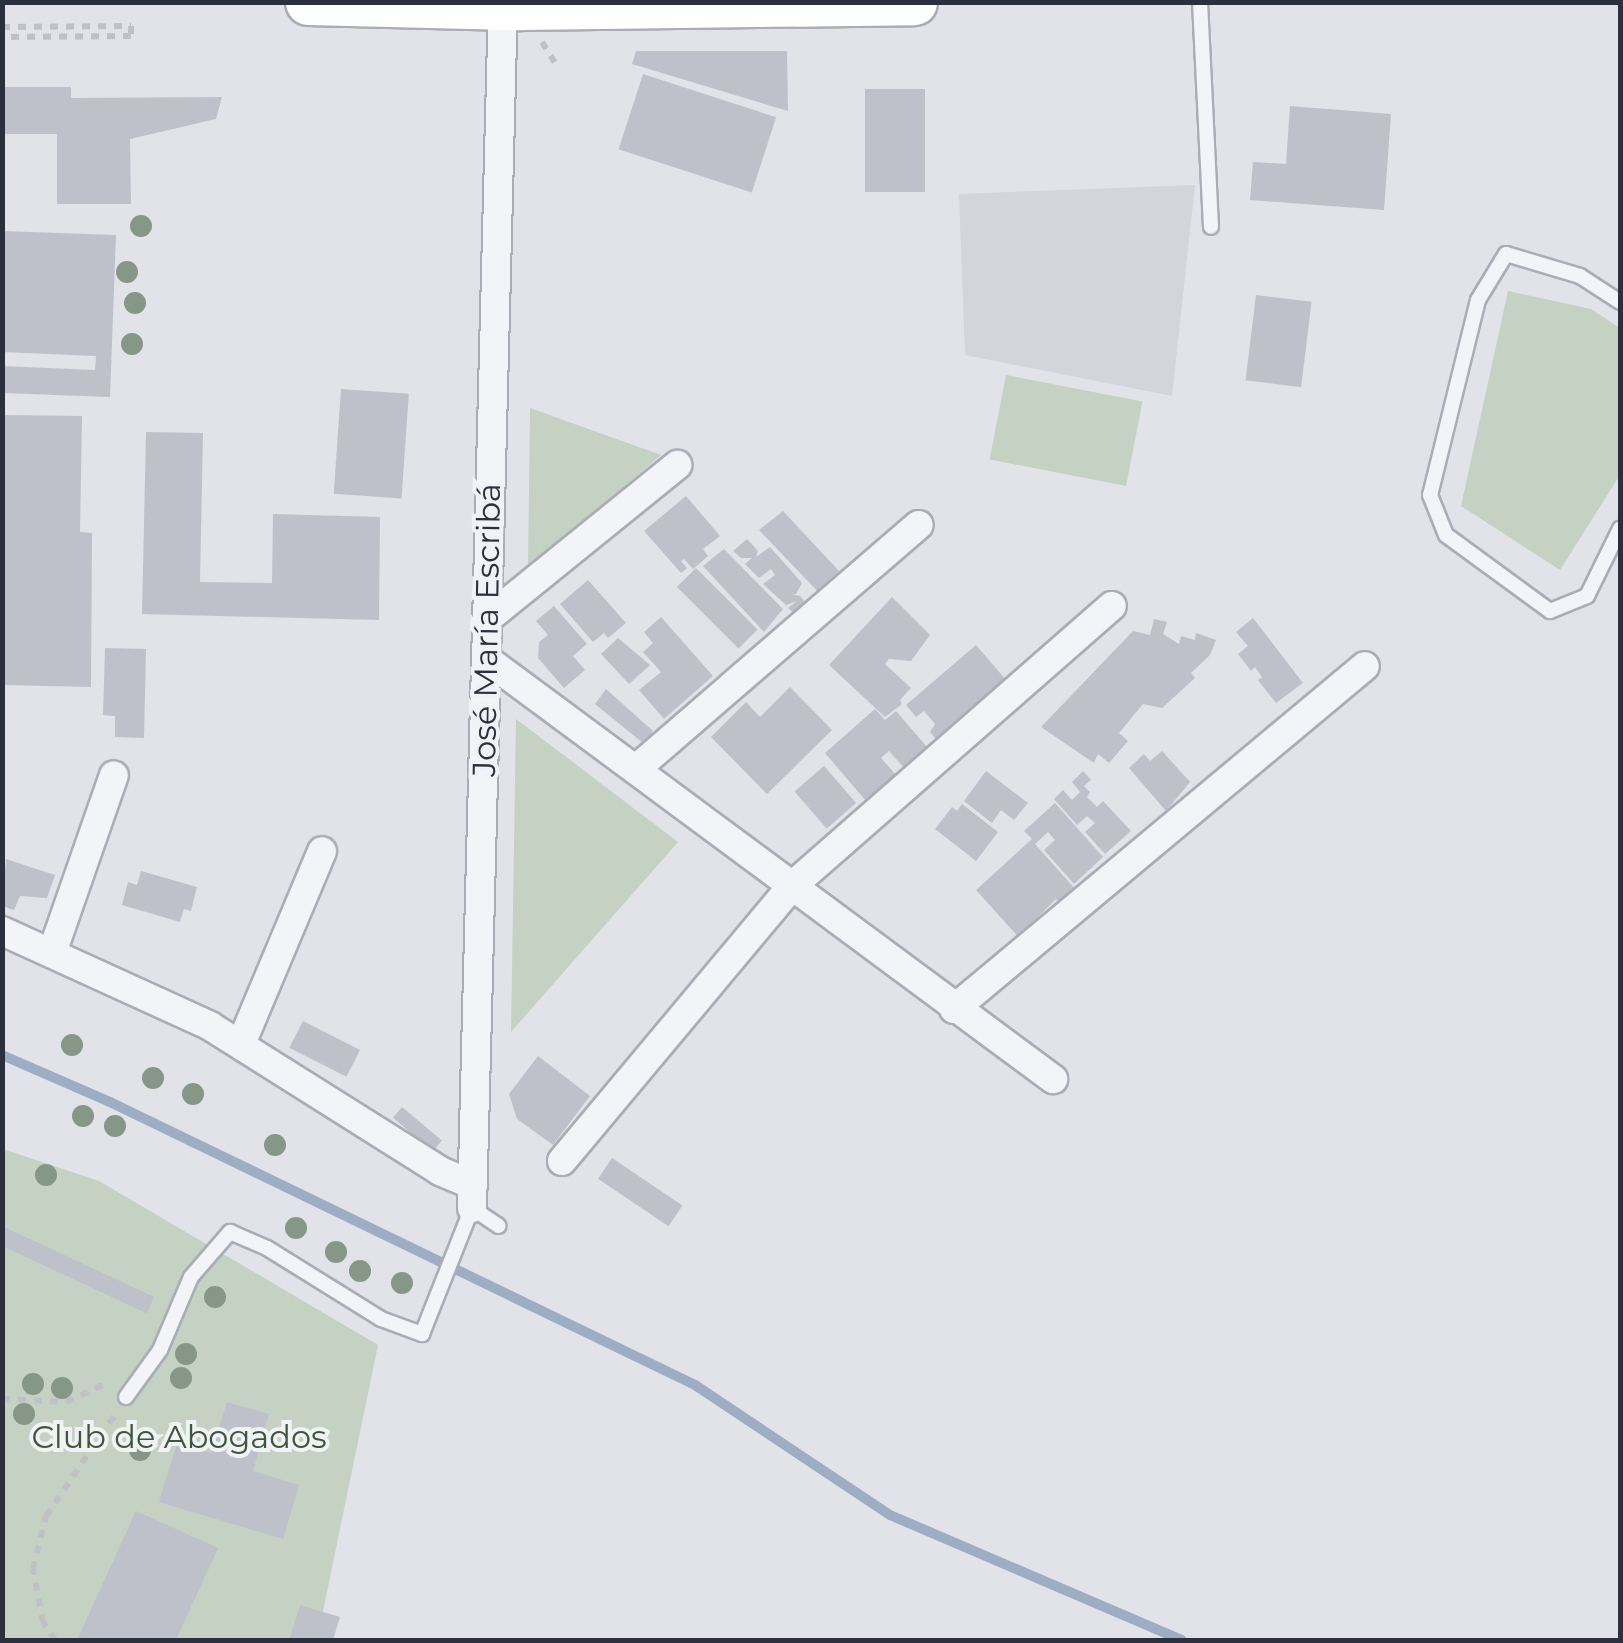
<!DOCTYPE html>
<meta charset="utf-8">
<style>
body{margin:0}
#map{position:relative;width:1623px;height:1643px;overflow:hidden;background:#e1e3e8;font-family:Montserrat,sans-serif}
div>[style]{position:absolute}
[style*='--x']{left:calc(var(--x)*1px);top:calc(var(--y)*1px);width:calc(var(--w)*1px);rotate:calc(var(--a)*1deg)}
.built>*{inset:0;background:#d3d5dd}
.green>*{inset:0;background:#c5d1c2;transform-origin:0 0}
.stream>*{height:10px;margin:-5px;padding:0 5px;transform-origin:5px;border-radius:5px;background:#9fadc4}
.building>*{inset:0;background:#bec1ca;transform-origin:0 0}
.path>*{height:6px;margin-top:-3px;transform-origin:0;background:repeating-linear-gradient(90deg,#bfc1c7 0 8px,transparent 0 16px)}
.roads{filter:drop-shadow(2px 0 #aaadb5) drop-shadow(-2px 0 #aaadb5) drop-shadow(0 2px #aaadb5) drop-shadow(0 -2px #aaadb5)}
.lane>*{height:14px;margin:-7px;padding:0 7px;transform-origin:7px;border-radius:7px;background:#f3f4f7}
.street>*{height:28px;margin:-14px;padding:0 14px;transform-origin:14px;border-radius:14px;background:#f3f4f7}
.primary>*{height:45px;margin:-22.5px;padding:0 22.5px;transform-origin:22.5px;border-radius:22.5px;background:#fff}
.trees>*{width:22px;height:22px;margin:-11px;border-radius:50%;background:#869788}
span{translate:-50% -50%;white-space:nowrap;text-align:center;line-height:1.15;-webkit-text-stroke:8px #f0f2f6;paint-order:stroke}
.street-label{font-size:32px;color:#2b2f3e}
.park-label{font-size:32px;color:#3c5839}
.frame{position:absolute;inset:0;border:5px solid #2b2f3e;pointer-events:none}
</style>
<div id="map">
<div class="built">
<div style="clip-path:polygon(1195px 185px,1172px 396px,965px 355px,959px 194px)"></div>
</div>
<div class="green">
<div style="clip-path:polygon(1508px 291px,1591px 309px,1620px 328px,1620px 475px,1560px 570px,1461px 506px)"></div>
<div style="left:1006px;top:375px;width:139px;height:86px;rotate:11deg"></div>
<div style="clip-path:polygon(530px 408px,661px 455px,528px 569px)"></div>
<div style="clip-path:polygon(516px 719px,678px 842px,511px 1032px)"></div>
<div style="clip-path:polygon(3px 1149px,99px 1181px,378px 1345px,317px 1640px,3px 1640px)"></div>
</div>
<div class="stream">
<div style="--x:2;--y:1055;--w:118;--a:23.5"></div>
<div style="--x:110;--y:1102;--w:650;--a:25.82"></div>
<div style="--x:695;--y:1385;--w:234;--a:33.7"></div>
<div style="--x:890;--y:1515;--w:317;--a:23.2"></div>
</div>
<div class="building">
<div style="clip-path:polygon(636px 51px,787px 51px,788px 111px,632px 64px)"></div>
<div style="left:643px;top:74px;width:140px;height:79px;rotate:18deg"></div>
<div style="clip-path:polygon(2px 87px,71px 87px,71px 98px,222px 97px,216px 119px,130px 139px,131px 204px,57px 204px,57px 134px,2px 134px)"></div>
<div style="left:865px;top:89px;width:60px;height:103px"></div>
<div style="clip-path:polygon(1290px 106px,1391px 114px,1384px 210px,1250px 200px,1253px 162px,1286px 164px)"></div>
<div style="clip-path:polygon(2px 231px,116px 235px,110px 397px,2px 393px,2px 366px,95px 370px,96px 356px,2px 352px)"></div>
<div style="left:1256px;top:295px;width:56px;height:86px;rotate:7deg"></div>
<div style="left:341px;top:389px;width:68px;height:105px;rotate:4deg"></div>
<div style="clip-path:polygon(3px 415px,82px 416px,80px 532px,92px 533px,91px 687px,3px 685px)"></div>
<div style="clip-path:polygon(146px 432px,203px 433px,200px 582px,272px 583px,273px 514px,380px 517px,379px 620px,142px 614px)"></div>
<div style="clip-path:polygon(686px 496px,720px 536px,703px 549px,708px 556px,693px 569px,684px 559px,681px 561px,687px 568px,681px 573px,644px 531px)"></div>
<div style="clip-path:polygon(783px 511px,839px 571px,830px 579px,825px 599px,759px 530px)"></div>
<div style="clip-path:polygon(747px 539px,758px 551px,756px 557px,770px 547px,802px 583px,796px 594px,791px 594px,800px 596px,809px 607px,797px 616px,788px 608px,797px 601px,786px 605px,763px 584px,775px 575px,771px 569px,759px 578px,745px 564px,752px 558px,741px 558px,733px 551px)"></div>
<div style="clip-path:polygon(724px 549px,783px 609px,764px 632px,703px 566px)"></div>
<div style="left:696px;top:568px;width:87px;height:27px;rotate:45deg"></div>
<div style="clip-path:polygon(588px 580px,626px 623px,608px 638px,604px 633px,593px 642px,560px 604px)"></div>
<div style="clip-path:polygon(892px 597px,930px 635px,911px 661px,889px 659px,885px 664px,911px 688px,900px 700px,902px 704px,885px 717px,829px 665px)"></div>
<div style="clip-path:polygon(554px 606px,587px 644px,573px 656px,585px 670px,564px 688px,538px 658px,539px 642px,548px 635px,536px 621px)"></div>
<div style="clip-path:polygon(661px 617px,713px 676px,664px 719px,639px 690px,661px 672px,643px 652px,653px 643px,644px 632px)"></div>
<div style="clip-path:polygon(1253px 618px,1303px 683px,1276px 703px,1258px 680px,1262px 677px,1255px 667px,1251px 671px,1238px 654px,1248px 646px,1236px 632px)"></div>
<div style="clip-path:polygon(1154px 619px,1167px 622px,1163px 634px,1179px 644px,1181px 636px,1195px 640px,1196px 633px,1216px 640px,1210px 655px,1191px 673px,1195px 678px,1162px 708px,1143px 704px,1119px 733px,1128px 741px,1109px 763px,1098px 754px,1094px 763px,1041px 727px,1133px 631px,1150px 635px)"></div>
<div style="clip-path:polygon(618px 638px,650px 665px,629px 684px,601px 654px)"></div>
<div style="clip-path:polygon(976px 645px,1013px 688px,943px 748px,930px 732px,935px 724px,924px 711px,916px 717px,906px 705px)"></div>
<div style="clip-path:polygon(105px 648px,146px 649px,144px 738px,115px 737px,115px 716px,103px 715px)"></div>
<div style="clip-path:polygon(790px 687px,832px 730px,767px 794px,711px 737px,746px 702px,760px 717px)"></div>
<div style="clip-path:polygon(606px 689px,653px 731px,643px 743px,595px 704px)"></div>
<div style="clip-path:polygon(875px 709px,885px 720px,896px 711px,928px 748px,905px 769px,889px 751px,881px 758px,896px 775px,866px 801px,825px 753px)"></div>
<div style="clip-path:polygon(1162px 751px,1190px 782px,1166px 811px,1129px 768px,1144px 754px,1150px 761px)"></div>
<div style="left:824px;top:766px;width:49px;height:39px;rotate:49deg"></div>
<div style="clip-path:polygon(986px 771px,1028px 803px,1014px 820px,1001px 810px,992px 823px,964px 801px)"></div>
<div style="clip-path:polygon(1083px 771px,1091px 780px,1084px 786px,1090px 792px,1087px 797px,1097px 807px,1103px 801px,1131px 831px,1105px 854px,1085px 832px,1095px 823px,1087px 816px,1077px 825px,1054px 799px,1063px 790px,1072px 800px,1080px 792px,1072px 782px)"></div>
<div style="clip-path:polygon(1055px 803px,1103px 857px,1074px 884px,1044px 850px,1055px 840px,1048px 832px,1035px 844px,1076px 890px,1060px 904px,1056px 899px,1036px 919px,1041px 925px,1022px 941px,976px 890px,1032px 839px,1024px 831px)"></div>
<div style="clip-path:polygon(962px 804px,998px 832px,976px 861px,935px 829px,952px 807px,957px 811px)"></div>
<div style="clip-path:polygon(6px 859px,55px 875px,47px 898px,20px 896px,14px 910px,2px 906px)"></div>
<div style="clip-path:polygon(141px 871px,197px 887px,191px 911px,184px 909px,180px 922px,122px 905px,128px 882px,137px 885px)"></div>
<div style="left:303px;top:1021px;width:64px;height:30px;rotate:27deg"></div>
<div style="clip-path:polygon(538px 1056px,590px 1096px,553px 1145px,517px 1119px,509px 1094px)"></div>
<div style="left:402px;top:1107px;width:52px;height:14px;rotate:40deg"></div>
<div style="left:612px;top:1158px;width:85px;height:25px;rotate:34deg"></div>
<div style="left:2px;top:1226px;width:168px;height:18px;rotate:25deg"></div>
<div style="clip-path:polygon(227px 1402px,269px 1414px,253px 1471px,299px 1485px,283px 1539px,159px 1502px,177px 1443px,211px 1453px)"></div>
<div style="clip-path:polygon(136px 1511px,218px 1548px,176px 1640px,84px 1640px,78px 1638px)"></div>
<div style="clip-path:polygon(300px 1605px,340px 1617px,333px 1640px,289px 1640px)"></div>
</div>
<div class="path">
<div style="--x:2;--y:27;--w:129;--a:-0.4"></div>
<div style="--x:131;--y:26;--w:10;--a:90"></div>
<div style="--x:131;--y:36;--w:129;--a:179.6"></div>
<div style="--x:542;--y:42;--w:25;--a:58"></div>
<div style="--x:2;--y:1399;--w:64;--a:2.7"></div>
<div style="--x:66;--y:1402;--w:47;--a:-24.9"></div>
<div style="--x:55;--y:1640;--w:22;--a:-124"></div>
<div style="--x:43;--y:1622;--w:54;--a:-100.7"></div>
<div style="--x:33;--y:1569;--w:55;--a:-76.2"></div>
<div style="--x:46;--y:1516;--w:122;--a:-55.7"></div>
</div>
<div class="roads">
<div class="lane">
<div style="--x:1200;--y:2;--w:225;--a:87.2"></div>
<div style="--x:1620;--y:302;--w:48;--a:-147"></div>
<div style="--x:1580;--y:276;--w:77;--a:-163.4"></div>
<div style="--x:1506;--y:254;--w:54;--a:121.3"></div>
<div style="--x:1478;--y:300;--w:201;--a:103.8"></div>
<div style="--x:1430;--y:495;--w:43;--a:68.2"></div>
<div style="--x:1446;--y:535;--w:129;--a:36.2"></div>
<div style="--x:1550;--y:611;--w:40;--a:-22"></div>
<div style="--x:1587;--y:596;--w:75;--a:-63.8"></div>
<div style="--x:126;--y:1397;--w:58;--a:-54.1"></div>
<div style="--x:160;--y:1350;--w:79;--a:-67"></div>
<div style="--x:191;--y:1277;--w:60;--a:-49.1"></div>
<div style="--x:230;--y:1232;--w:40;--a:23.4"></div>
<div style="--x:267;--y:1248;--w:134;--a:31.9"></div>
<div style="--x:381;--y:1319;--w:44;--a:20.1"></div>
<div style="--x:422;--y:1334;--w:136;--a:-68.4"></div>
<div style="--x:472;--y:1208;--w:32;--a:34"></div>
</div>
<div class="street">
<div style="--x:487;--y:619;--w:245;--a:-39"></div>
<div style="--x:486;--y:659;--w:706;--a:36.53"></div>
<div style="--x:637;--y:768;--w:372;--a:-40.8"></div>
<div style="--x:2;--y:931;--w:229;--a:24.5"></div>
<div style="--x:210;--y:1026;--w:272;--a:32.2"></div>
<div style="--x:440;--y:1171;--w:36;--a:23"></div>
<div style="--x:52;--y:953;--w:188;--a:-70.8"></div>
<div style="--x:954;--y:1009;--w:535;--a:-39.85"></div>
<div style="--x:241;--y:1044;--w:209;--a:-67.2"></div>
<div style="--x:562;--y:1161;--w:359;--a:-50.1"></div>
<div style="--x:792;--y:886;--w:425;--a:-41.2"></div>
<div style="--x:472;--y:1208;--w:1206;--a:-88.53"></div>
</div>
<div class="primary">
<div style="--x:308;--y:2;--w:212;--a:1.4"></div>
<div style="--x:520;--y:7;--w:394;--a:-0.7"></div>
</div>
</div>
<div class="trees">
<div style="left:141px;top:226px"></div>
<div style="left:127px;top:272px"></div>
<div style="left:135px;top:303px"></div>
<div style="left:132px;top:344px"></div>
<div style="left:72px;top:1045px"></div>
<div style="left:153px;top:1078px"></div>
<div style="left:193px;top:1094px"></div>
<div style="left:83px;top:1116px"></div>
<div style="left:115px;top:1126px"></div>
<div style="left:275px;top:1145px"></div>
<div style="left:46px;top:1175px"></div>
<div style="left:296px;top:1228px"></div>
<div style="left:336px;top:1252px"></div>
<div style="left:360px;top:1271px"></div>
<div style="left:402px;top:1283px"></div>
<div style="left:215px;top:1297px"></div>
<div style="left:186px;top:1354px"></div>
<div style="left:181px;top:1378px"></div>
<div style="left:33px;top:1384px"></div>
<div style="left:62px;top:1388px"></div>
<div style="left:24px;top:1414px"></div>
<div style="left:140px;top:1450px"></div>
</div>
<div class="street-label">
<span style="left:487px;top:630px;rotate:-89deg">José María Escribá</span>
</div>
<div class="park-label">
<span style="left:179px;top:1437px">Club de Abogados</span>
</div>
<div class="frame"></div>
</div>
